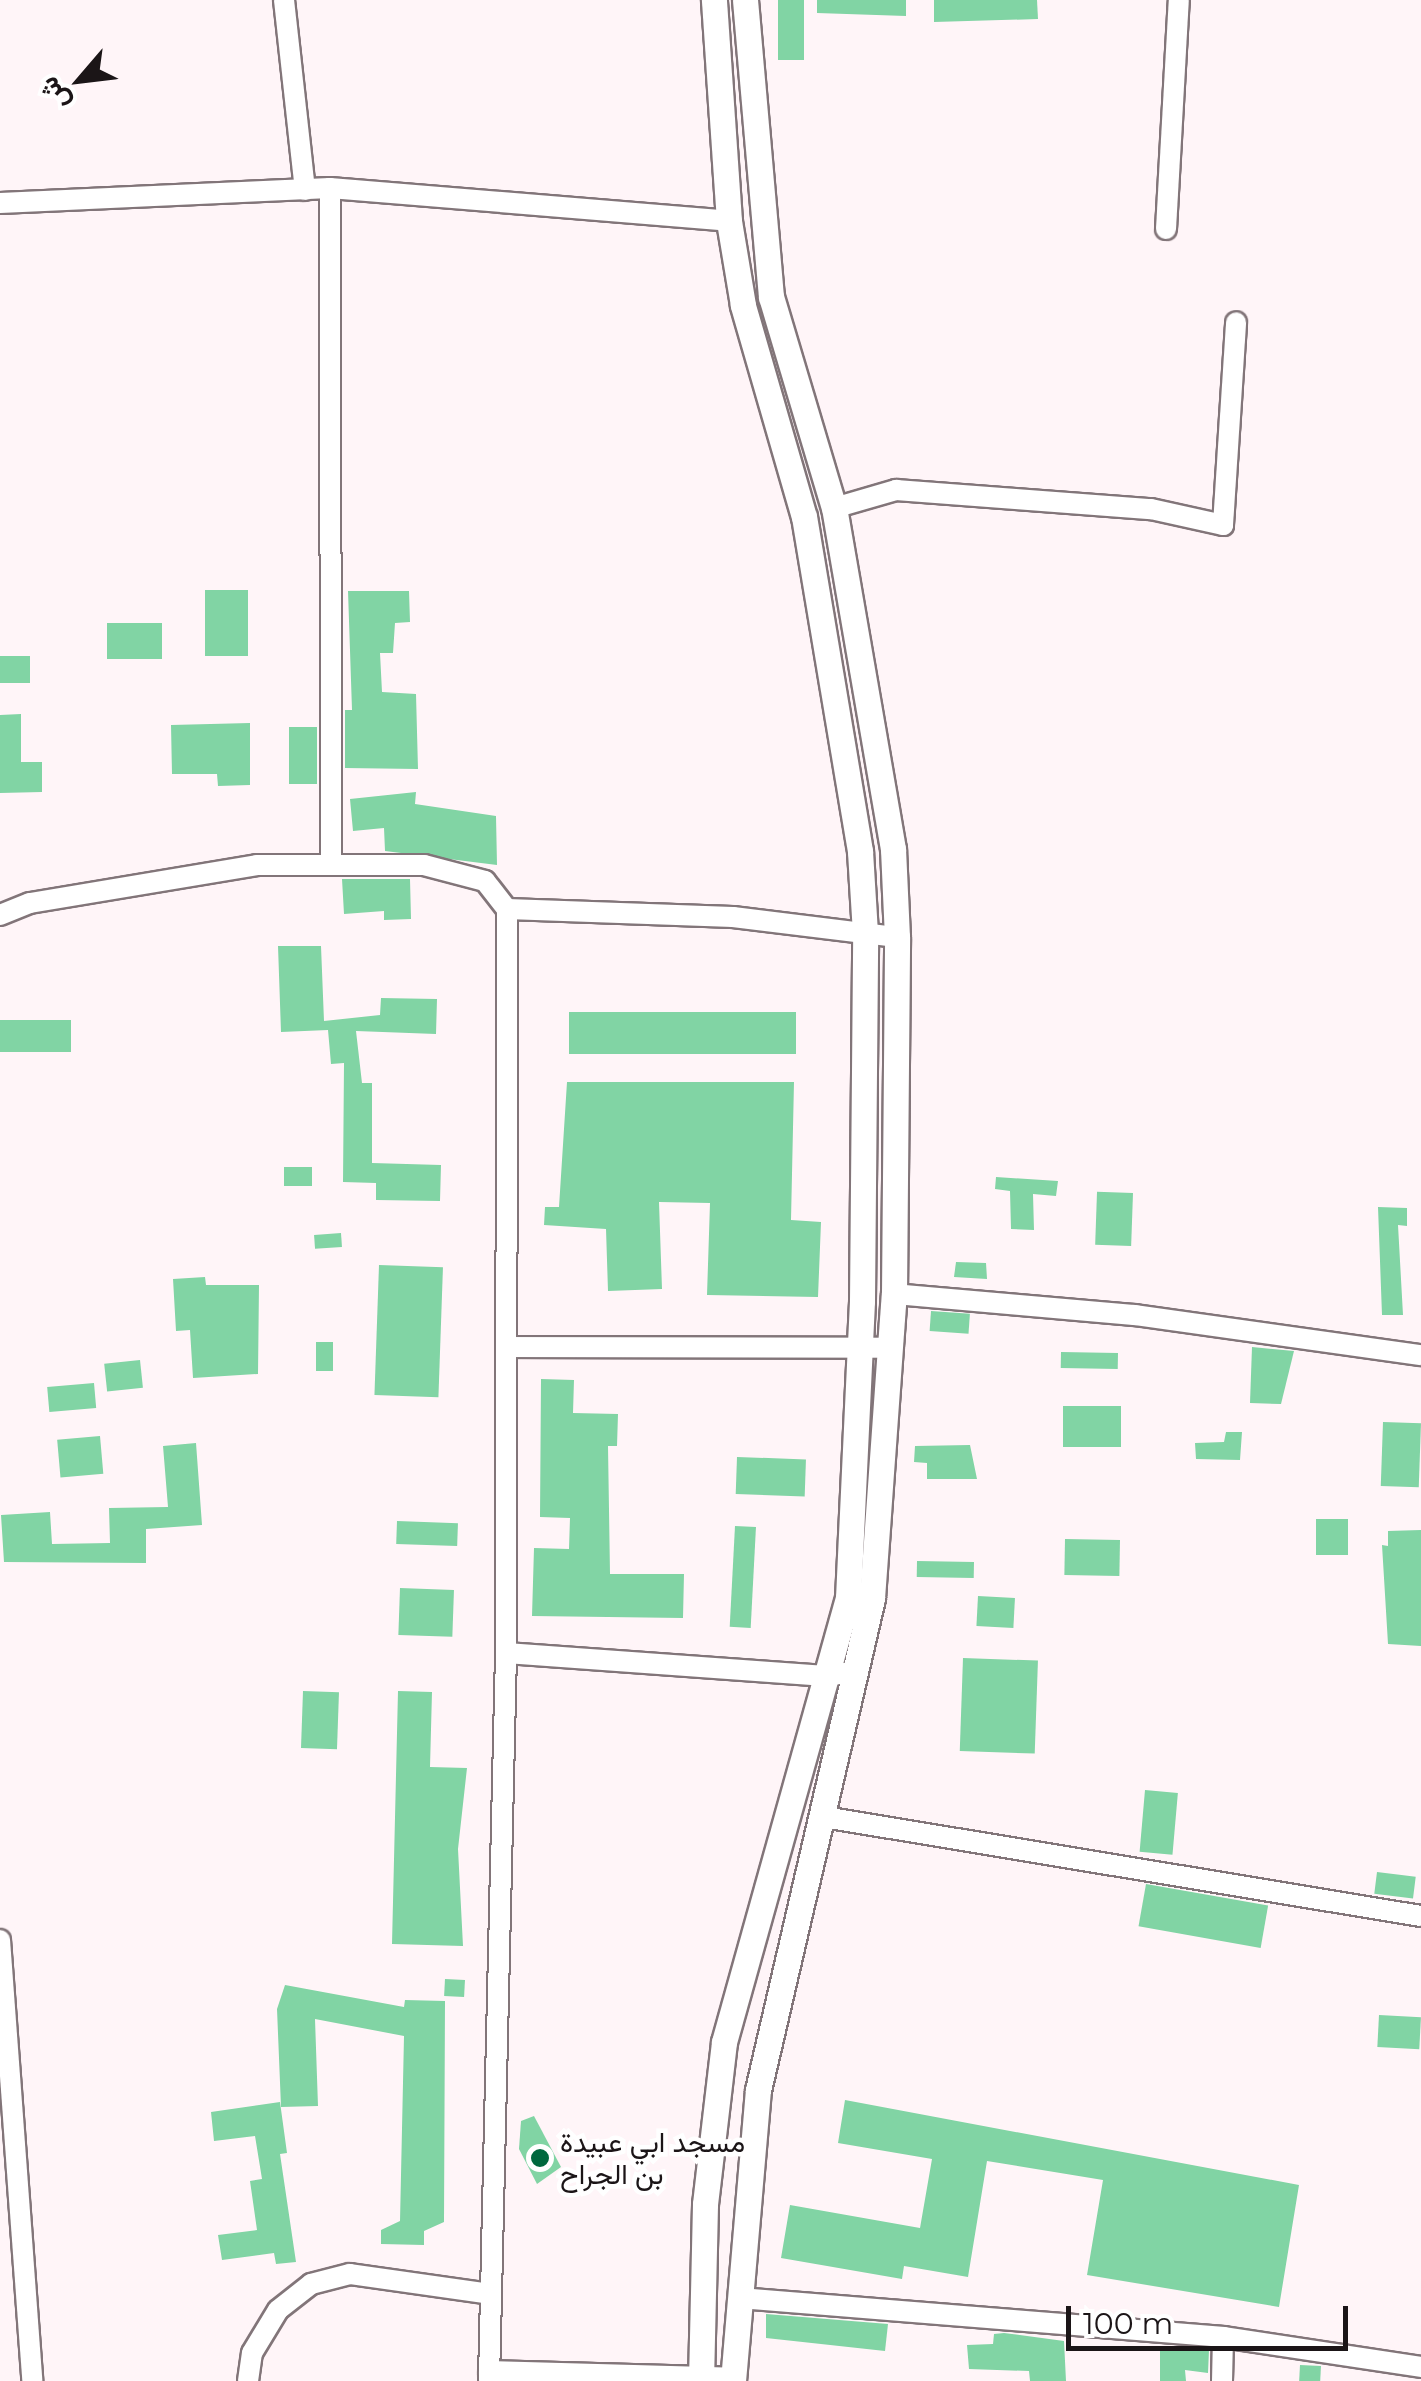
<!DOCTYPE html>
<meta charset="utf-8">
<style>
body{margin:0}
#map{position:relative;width:1421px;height:2381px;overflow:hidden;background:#fff5f8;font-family:Montserrat,Vazirmatn,sans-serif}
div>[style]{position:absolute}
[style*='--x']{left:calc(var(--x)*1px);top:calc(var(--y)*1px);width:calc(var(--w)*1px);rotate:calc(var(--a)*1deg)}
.building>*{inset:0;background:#81d4a4;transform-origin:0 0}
.roads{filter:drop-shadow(2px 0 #827579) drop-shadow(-2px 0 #827579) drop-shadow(0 2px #827579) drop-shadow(0 -2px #827579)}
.minor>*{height:20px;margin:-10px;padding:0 10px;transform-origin:10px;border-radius:10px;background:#fff}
.major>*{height:25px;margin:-12.5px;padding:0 12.5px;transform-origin:12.5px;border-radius:12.5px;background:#fff}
.dots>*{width:28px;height:28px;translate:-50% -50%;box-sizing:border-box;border:5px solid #fff;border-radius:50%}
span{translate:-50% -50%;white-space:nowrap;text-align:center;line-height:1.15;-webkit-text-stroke:9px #fff;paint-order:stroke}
.poi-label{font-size:28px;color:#1b1517}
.left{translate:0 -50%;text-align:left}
.north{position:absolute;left:30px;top:30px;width:100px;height:100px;-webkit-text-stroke:8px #fff;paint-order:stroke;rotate:242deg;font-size:28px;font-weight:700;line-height:40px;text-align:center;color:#1b1517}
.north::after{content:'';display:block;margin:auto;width:35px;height:45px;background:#1b1517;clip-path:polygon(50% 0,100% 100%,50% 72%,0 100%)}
.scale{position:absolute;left:1066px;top:2306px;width:282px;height:45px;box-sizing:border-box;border:5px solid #1b1517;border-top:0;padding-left:12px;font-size:30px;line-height:35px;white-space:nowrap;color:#1b1517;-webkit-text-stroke:8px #fff;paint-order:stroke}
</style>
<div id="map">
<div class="building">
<div style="left:778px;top:0;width:26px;height:60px"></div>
<div style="clip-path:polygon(817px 0,906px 0,906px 16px,817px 13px)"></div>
<div style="clip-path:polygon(934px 0,1037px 0,1038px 19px,934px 22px)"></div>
<div style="left:205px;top:590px;width:43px;height:66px"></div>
<div style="clip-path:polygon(348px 591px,409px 591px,410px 622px,395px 623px,393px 653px,380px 653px,382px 692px,416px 694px,418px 769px,345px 768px,345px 710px,352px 710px)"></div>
<div style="left:107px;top:623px;width:55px;height:36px"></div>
<div style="left:30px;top:656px;width:27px;height:30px;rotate:90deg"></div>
<div style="clip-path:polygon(21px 714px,21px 762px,42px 762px,42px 792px,0 793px,0 715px)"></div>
<div style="clip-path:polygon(250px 723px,250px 785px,218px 786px,217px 774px,172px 774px,171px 725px)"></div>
<div style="left:317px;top:727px;width:57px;height:28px;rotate:90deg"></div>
<div style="clip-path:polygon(416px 792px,415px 804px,496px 816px,497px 865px,385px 851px,384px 828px,353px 831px,350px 799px)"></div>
<div style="clip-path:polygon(342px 879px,410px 879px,411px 919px,384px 920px,384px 911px,344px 914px)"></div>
<div style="clip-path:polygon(278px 946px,321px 946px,324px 1021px,380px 1015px,381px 998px,437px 999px,436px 1034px,356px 1031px,362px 1083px,372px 1083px,372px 1163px,441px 1165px,440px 1201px,376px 1200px,376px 1183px,343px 1182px,344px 1063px,331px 1064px,328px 1030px,281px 1032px)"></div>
<div style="left:569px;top:1012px;width:227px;height:42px"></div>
<div style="left:71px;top:1020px;width:32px;height:71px;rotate:90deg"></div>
<div style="clip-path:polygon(567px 1082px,794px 1082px,791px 1220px,821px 1222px,818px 1297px,707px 1295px,710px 1203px,659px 1202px,662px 1289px,608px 1291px,606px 1229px,544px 1225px,545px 1207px,559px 1207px)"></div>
<div style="left:312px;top:1167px;width:19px;height:28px;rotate:90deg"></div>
<div style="clip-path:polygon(996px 1177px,1058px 1181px,1056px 1196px,1033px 1194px,1034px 1230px,1011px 1229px,1010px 1191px,995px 1189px)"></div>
<div style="left:1133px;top:1193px;width:53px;height:36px;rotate:92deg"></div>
<div style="clip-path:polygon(1378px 1207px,1407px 1208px,1407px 1226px,1398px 1225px,1403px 1315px,1382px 1315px)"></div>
<div style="left:341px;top:1233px;width:14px;height:27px;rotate:86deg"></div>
<div style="clip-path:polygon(956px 1262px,986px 1263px,987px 1279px,954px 1277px)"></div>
<div style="left:379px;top:1265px;width:64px;height:130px;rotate:2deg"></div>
<div style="clip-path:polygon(205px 1277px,206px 1285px,259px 1285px,258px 1374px,193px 1378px,190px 1330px,176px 1331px,173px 1279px)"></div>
<div style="left:931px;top:1311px;width:39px;height:20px;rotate:4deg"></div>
<div style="left:316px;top:1342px;width:17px;height:29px"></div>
<div style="clip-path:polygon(1252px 1347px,1294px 1351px,1281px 1404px,1250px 1403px)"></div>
<div style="left:1061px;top:1352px;width:57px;height:16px;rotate:1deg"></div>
<div style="left:140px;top:1360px;width:28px;height:36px;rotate:84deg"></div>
<div style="clip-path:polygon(541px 1379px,574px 1380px,573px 1413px,618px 1414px,617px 1446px,608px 1446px,610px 1574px,684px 1574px,683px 1618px,532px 1616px,534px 1548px,569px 1549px,570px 1518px,540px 1517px)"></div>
<div style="left:94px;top:1383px;width:25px;height:47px;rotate:85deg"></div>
<div style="left:1121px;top:1406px;width:41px;height:58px;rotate:90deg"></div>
<div style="left:1383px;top:1422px;width:38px;height:64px;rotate:2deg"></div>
<div style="clip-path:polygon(1226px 1432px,1242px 1432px,1240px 1460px,1196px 1459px,1195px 1443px,1224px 1442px)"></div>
<div style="left:100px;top:1436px;width:38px;height:43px;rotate:85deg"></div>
<div style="clip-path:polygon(196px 1443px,202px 1525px,146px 1529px,146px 1563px,4px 1562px,1px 1515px,50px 1512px,52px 1544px,110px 1543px,109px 1508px,168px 1507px,163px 1446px)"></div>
<div style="clip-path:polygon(970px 1445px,977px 1479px,927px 1479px,927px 1463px,914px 1462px,915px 1446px)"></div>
<div style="left:737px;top:1457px;width:69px;height:37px;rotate:2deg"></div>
<div style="left:1316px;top:1519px;width:32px;height:36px"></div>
<div style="left:397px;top:1521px;width:61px;height:23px;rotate:2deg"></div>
<div style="left:735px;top:1526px;width:21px;height:101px;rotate:3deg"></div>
<div style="clip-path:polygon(1421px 1530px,1421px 1646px,1388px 1644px,1382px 1545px,1388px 1546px,1388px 1531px)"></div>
<div style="left:1065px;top:1539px;width:55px;height:36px;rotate:1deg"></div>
<div style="left:917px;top:1561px;width:57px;height:16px;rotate:1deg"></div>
<div style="left:400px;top:1588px;width:54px;height:47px;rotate:2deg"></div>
<div style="left:978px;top:1596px;width:37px;height:30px;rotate:3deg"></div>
<div style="left:963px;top:1658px;width:75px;height:93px;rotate:2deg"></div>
<div style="left:303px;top:1691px;width:36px;height:57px;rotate:2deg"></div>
<div style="clip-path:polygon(398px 1691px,432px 1692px,430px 1767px,467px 1768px,458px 1849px,463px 1946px,392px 1944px)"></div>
<div style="left:1145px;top:1790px;width:33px;height:62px;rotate:5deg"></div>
<div style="left:1377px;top:1872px;width:39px;height:22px;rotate:7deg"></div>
<div style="left:1146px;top:1884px;width:124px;height:43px;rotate:10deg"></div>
<div style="left:445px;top:1979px;width:20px;height:17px;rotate:3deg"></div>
<div style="clip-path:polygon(285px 1985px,404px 2007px,405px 2000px,445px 2001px,444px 2222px,424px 2231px,424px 2245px,381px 2244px,381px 2230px,400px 2221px,404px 2036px,315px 2019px,318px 2106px,281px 2107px,277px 2009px)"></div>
<div style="left:1379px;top:2015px;width:42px;height:32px;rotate:3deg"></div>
<div style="clip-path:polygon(845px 2100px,1299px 2185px,1279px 2307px,1087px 2275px,1103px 2180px,987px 2161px,968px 2277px,904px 2266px,902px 2279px,781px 2258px,790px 2205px,920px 2228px,932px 2159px,838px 2143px)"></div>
<div style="clip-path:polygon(280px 2102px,287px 2153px,280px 2154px,296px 2262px,276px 2264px,274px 2253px,222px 2260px,218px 2235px,257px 2230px,250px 2181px,262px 2179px,255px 2136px,214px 2141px,211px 2112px)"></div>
<div style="clip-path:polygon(534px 2116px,561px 2167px,537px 2184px,519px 2149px,521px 2121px)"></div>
<div style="clip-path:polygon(766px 2314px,888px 2324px,885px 2351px,766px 2338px)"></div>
<div style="clip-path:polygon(1004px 2333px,1064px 2341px,1066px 2381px,1030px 2381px,1029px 2371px,969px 2369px,967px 2345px,993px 2344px,994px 2334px)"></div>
<div style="clip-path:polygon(1160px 2346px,1209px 2350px,1208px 2373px,1185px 2370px,1186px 2381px,1160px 2381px)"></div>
<div style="left:1300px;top:2365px;width:21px;height:16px;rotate:3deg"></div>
</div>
<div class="roads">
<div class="minor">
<div style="--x:284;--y:0;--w:191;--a:83.7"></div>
<div style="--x:330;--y:188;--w:677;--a:89.92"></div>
<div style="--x:0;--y:203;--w:330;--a:-2.6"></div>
<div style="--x:330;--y:188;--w:400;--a:4.7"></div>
<div style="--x:1166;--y:229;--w:229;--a:-86.8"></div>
<div style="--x:834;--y:508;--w:65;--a:-16.2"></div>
<div style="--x:896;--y:490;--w:256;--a:4.3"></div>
<div style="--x:1151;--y:509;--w:74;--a:12.5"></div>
<div style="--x:1223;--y:525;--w:203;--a:-86.3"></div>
<div style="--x:507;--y:909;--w:226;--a:2"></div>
<div style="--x:733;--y:917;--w:165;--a:7"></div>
<div style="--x:0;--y:915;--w:32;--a:-22"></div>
<div style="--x:30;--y:903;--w:230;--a:-9.5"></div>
<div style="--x:257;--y:865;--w:167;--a:0"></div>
<div style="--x:424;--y:865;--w:63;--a:14.7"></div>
<div style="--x:485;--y:881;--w:36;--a:52"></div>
<div style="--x:507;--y:909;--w:744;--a:90.08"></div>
<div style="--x:506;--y:1653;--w:728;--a:91.34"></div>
<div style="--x:894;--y:1294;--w:242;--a:5"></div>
<div style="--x:1135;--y:1315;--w:289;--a:8"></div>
<div style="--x:506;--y:1347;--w:383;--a:0.1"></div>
<div style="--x:506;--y:1653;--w:324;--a:4.1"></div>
<div style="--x:829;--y:1676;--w:26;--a:-11"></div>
<div style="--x:824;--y:1817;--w:605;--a:9.42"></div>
<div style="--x:0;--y:1940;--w:442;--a:85.8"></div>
<div style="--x:740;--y:2298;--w:485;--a:4.6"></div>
<div style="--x:1223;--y:2337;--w:200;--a:8.6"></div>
<div style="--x:489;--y:2371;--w:244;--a:1.6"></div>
<div style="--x:248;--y:2381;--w:28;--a:-82"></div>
<div style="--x:252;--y:2353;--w:50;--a:-58.8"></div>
<div style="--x:278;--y:2310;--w:42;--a:-38.2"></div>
<div style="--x:311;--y:2284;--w:40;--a:-14.4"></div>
<div style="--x:350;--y:2274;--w:142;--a:8.1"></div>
<div style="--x:1222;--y:2381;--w:44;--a:-88.7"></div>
</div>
<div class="major">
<div style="--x:701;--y:2381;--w:177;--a:-88.7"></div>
<div style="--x:705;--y:2204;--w:163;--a:-83.3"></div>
<div style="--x:724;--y:2042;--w:461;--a:-74.4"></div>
<div style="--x:848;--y:1598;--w:297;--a:-87.3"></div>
<div style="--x:862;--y:1301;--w:368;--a:-89.5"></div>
<div style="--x:865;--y:933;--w:82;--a:-93.5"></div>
<div style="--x:860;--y:851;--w:339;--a:-99.5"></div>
<div style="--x:804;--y:517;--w:221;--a:-106.1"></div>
<div style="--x:743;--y:305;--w:85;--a:-99.5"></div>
<div style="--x:729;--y:221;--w:222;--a:-93.9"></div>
<div style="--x:733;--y:2381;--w:292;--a:-85.1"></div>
<div style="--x:758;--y:2090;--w:505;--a:-76.95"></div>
<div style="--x:872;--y:1598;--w:305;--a:-85.9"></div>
<div style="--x:894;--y:1294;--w:357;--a:-89.5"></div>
<div style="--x:897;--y:937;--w:88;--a:-92.6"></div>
<div style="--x:893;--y:849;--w:346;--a:-99.8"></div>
<div style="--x:834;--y:508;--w:220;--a:-106.6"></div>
<div style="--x:771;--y:297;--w:298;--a:-95"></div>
</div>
</div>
<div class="dots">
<div style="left:540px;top:2158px;background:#00683e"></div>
</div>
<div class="poi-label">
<span class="left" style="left:560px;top:2158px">مسجد ابي عبيدة<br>بن الجراح</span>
</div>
<div class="north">ش</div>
<div class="scale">100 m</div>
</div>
